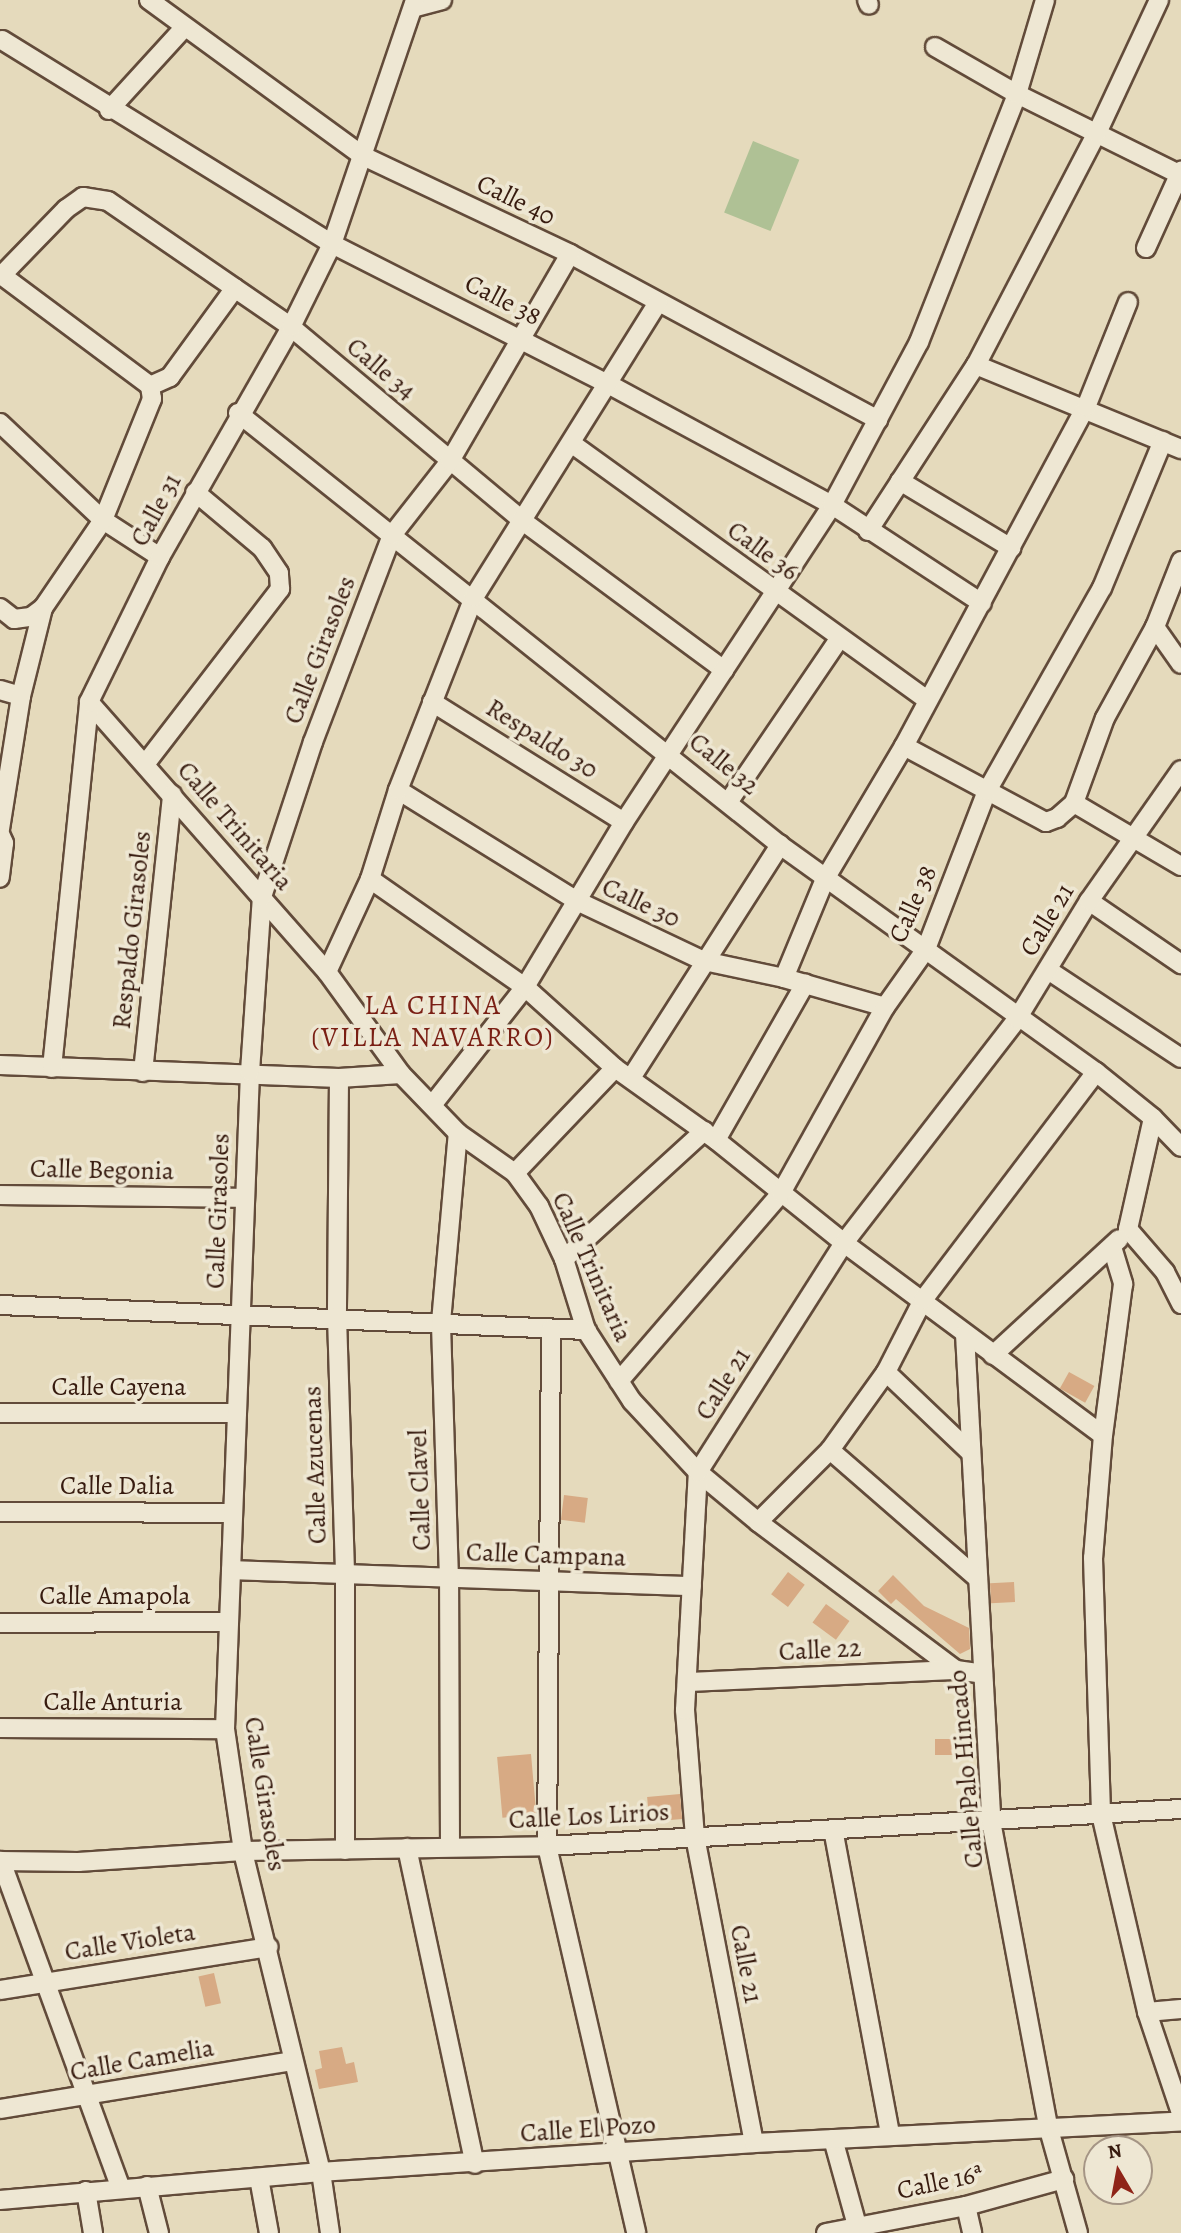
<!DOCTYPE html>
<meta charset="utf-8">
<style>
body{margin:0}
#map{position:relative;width:1181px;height:2233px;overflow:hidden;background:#e5dabc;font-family:Alegreya,serif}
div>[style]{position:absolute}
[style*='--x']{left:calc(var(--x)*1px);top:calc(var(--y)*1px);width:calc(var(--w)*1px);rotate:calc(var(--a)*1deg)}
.green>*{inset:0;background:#afc195;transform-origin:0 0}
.building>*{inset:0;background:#d7aa84;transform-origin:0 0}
.roads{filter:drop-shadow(2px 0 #624b3a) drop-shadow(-2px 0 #624b3a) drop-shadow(0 2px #624b3a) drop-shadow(0 -2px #624b3a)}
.minor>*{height:18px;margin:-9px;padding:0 9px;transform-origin:9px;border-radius:9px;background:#eee7d3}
span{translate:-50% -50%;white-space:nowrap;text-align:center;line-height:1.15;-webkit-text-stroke:7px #eee7d3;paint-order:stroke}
.street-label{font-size:26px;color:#371b0f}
.neighbourhood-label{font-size:28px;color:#7a1f14;letter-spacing:2px}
.north{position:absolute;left:1083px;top:2135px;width:70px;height:70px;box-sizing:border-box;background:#eee7d3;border:2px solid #a59585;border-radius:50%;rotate:350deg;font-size:19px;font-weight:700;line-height:28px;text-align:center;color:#371b0f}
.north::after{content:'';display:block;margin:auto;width:24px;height:32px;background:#8f2418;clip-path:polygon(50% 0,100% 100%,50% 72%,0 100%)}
</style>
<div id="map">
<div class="green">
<div style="left:753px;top:141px;width:50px;height:77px;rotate:22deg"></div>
</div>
<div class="building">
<div style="left:1069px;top:1372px;width:29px;height:19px;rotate:29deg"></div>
<div style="left:564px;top:1495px;width:24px;height:25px;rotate:7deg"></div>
<div style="left:788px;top:1572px;width:21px;height:28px;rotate:37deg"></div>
<div style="clip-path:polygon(893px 1575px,924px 1606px,969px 1628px,970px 1649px,960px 1654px,896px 1599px,891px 1604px,878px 1591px)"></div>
<div style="left:1014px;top:1582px;width:20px;height:24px;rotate:87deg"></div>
<div style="left:826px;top:1604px;width:29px;height:23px;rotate:36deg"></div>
<div style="left:961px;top:1739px;width:16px;height:26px;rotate:90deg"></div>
<div style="left:531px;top:1754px;width:61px;height:34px;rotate:85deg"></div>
<div style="left:680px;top:1794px;width:25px;height:33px;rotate:85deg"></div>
<div style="left:214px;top:1973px;width:31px;height:16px;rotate:77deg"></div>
<div style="clip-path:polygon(342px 2047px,346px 2064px,354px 2062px,358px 2082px,319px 2089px,315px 2070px,322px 2068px,319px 2051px)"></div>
</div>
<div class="roads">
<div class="minor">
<div style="--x:149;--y:0;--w:265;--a:36.1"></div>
<div style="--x:363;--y:156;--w:229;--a:25.3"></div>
<div style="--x:570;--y:254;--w:350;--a:28.3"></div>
<div style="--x:867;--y:0;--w:5;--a:68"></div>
<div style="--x:416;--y:7;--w:27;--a:-15"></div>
<div style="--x:2;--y:40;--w:388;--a:31.7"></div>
<div style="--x:332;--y:244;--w:312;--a:26.9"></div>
<div style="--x:610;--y:385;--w:252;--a:28.4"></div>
<div style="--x:832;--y:505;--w:179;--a:33.2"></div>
<div style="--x:935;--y:47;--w:95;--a:29.8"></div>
<div style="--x:1017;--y:94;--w:183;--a:26.3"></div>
<div style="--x:109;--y:110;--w:111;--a:-47.6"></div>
<div style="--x:1146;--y:248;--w:85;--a:-65.6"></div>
<div style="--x:0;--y:274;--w:187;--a:36.7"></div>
<div style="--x:150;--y:386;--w:22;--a:-24"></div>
<div style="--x:170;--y:377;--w:110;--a:-53.9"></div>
<div style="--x:2;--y:275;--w:92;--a:-45.9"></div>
<div style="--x:66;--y:209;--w:21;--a:-35"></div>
<div style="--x:83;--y:197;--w:25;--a:9"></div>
<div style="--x:108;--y:201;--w:222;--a:34.5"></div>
<div style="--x:291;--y:327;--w:304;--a:39.9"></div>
<div style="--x:524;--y:522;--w:249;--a:36.5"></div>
<div style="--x:976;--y:365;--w:222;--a:22.3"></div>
<div style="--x:238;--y:413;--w:693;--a:38.56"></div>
<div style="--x:780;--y:845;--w:389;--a:35.7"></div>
<div style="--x:1096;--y:1072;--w:73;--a:38.9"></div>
<div style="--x:1153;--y:1118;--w:40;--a:46"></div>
<div style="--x:0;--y:423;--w:141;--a:43.3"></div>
<div style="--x:103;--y:520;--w:68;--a:33"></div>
<div style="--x:571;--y:443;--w:438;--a:35.8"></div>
<div style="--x:900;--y:481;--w:130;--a:31.1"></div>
<div style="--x:868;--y:531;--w:198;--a:-57"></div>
<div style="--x:976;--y:365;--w:262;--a:-62.5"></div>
<div style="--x:1097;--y:133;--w:147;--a:-65"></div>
<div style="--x:0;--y:608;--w:18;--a:38"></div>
<div style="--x:14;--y:619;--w:17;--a:-7"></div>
<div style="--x:31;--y:617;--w:15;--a:-37"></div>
<div style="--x:43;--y:608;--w:107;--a:-55.7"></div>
<div style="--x:103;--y:520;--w:131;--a:-68"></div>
<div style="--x:152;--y:399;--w:13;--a:-99"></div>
<div style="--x:1155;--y:627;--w:45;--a:54.9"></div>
<div style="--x:0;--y:690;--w:22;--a:16"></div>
<div style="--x:89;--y:702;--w:360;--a:48.6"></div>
<div style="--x:327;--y:972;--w:126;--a:54"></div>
<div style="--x:401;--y:1074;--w:82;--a:46"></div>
<div style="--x:458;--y:1133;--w:70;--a:35.1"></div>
<div style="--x:515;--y:1173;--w:41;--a:54"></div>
<div style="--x:539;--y:1206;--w:59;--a:64.7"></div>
<div style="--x:564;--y:1259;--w:74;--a:72.8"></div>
<div style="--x:586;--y:1330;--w:85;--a:57.1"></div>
<div style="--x:632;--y:1401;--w:97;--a:47.1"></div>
<div style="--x:698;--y:1472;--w:78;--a:39.8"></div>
<div style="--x:758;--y:1522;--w:247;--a:36.8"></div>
<div style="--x:956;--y:1670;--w:27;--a:8"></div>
<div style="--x:432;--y:702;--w:226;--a:32"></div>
<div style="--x:904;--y:746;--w:161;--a:28.2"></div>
<div style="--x:1046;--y:822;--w:12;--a:-20"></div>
<div style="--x:1057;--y:818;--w:23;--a:-41"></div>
<div style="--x:1074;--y:803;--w:124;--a:30.5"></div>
<div style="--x:146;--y:763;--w:220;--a:-52.4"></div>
<div style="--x:280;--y:589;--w:16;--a:-94"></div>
<div style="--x:279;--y:573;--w:30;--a:-124"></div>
<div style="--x:262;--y:548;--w:87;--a:-140.1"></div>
<div style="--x:398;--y:790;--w:211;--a:31.8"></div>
<div style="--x:577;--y:901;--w:140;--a:25.3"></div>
<div style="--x:704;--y:961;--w:82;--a:12"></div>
<div style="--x:784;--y:978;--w:105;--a:16"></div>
<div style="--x:729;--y:801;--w:196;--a:-55.8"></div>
<div style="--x:1074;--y:803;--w:90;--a:-70"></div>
<div style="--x:1105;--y:718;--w:104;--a:-61.2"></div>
<div style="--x:1155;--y:627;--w:71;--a:-68.5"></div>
<div style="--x:0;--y:829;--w:135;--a:-81"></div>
<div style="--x:21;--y:696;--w:91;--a:-76"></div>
<div style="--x:0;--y:834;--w:10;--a:66"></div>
<div style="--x:4;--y:843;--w:35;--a:97"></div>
<div style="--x:370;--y:879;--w:189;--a:34.9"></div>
<div style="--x:525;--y:987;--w:121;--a:42"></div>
<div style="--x:615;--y:1068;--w:124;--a:35.5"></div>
<div style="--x:716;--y:1140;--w:164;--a:38.8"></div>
<div style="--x:844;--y:1243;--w:322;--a:36.6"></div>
<div style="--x:1089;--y:901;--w:112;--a:34.4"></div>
<div style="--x:1048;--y:970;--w:159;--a:33.5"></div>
<div style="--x:327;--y:972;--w:102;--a:-65.2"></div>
<div style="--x:370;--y:879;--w:93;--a:-72.5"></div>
<div style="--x:398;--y:790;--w:207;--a:-68.5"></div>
<div style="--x:474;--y:597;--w:347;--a:-58"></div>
<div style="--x:784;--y:978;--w:107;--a:-67.5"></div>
<div style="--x:825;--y:879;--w:155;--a:-59.3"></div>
<div style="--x:904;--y:746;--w:385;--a:-61.8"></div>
<div style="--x:1086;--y:407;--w:113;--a:-68.2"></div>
<div style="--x:0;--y:1065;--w:339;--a:2.2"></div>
<div style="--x:339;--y:1078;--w:62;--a:-3.7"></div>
<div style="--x:52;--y:1068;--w:368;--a:-84.2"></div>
<div style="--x:89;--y:702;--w:161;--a:-63.9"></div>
<div style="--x:160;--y:557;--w:265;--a:-60.3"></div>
<div style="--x:291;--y:327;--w:93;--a:-63.7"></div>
<div style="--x:332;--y:244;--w:258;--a:-71.2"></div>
<div style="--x:143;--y:1072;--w:279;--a:-84"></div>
<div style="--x:339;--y:1078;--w:239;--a:90.5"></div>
<div style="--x:337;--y:1317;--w:260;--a:88.2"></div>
<div style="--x:345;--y:1577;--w:273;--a:90"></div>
<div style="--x:631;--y:1078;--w:277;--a:-57.4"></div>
<div style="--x:433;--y:1104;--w:149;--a:-51.8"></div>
<div style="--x:525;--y:987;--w:192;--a:-59"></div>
<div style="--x:624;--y:822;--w:379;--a:-56.7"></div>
<div style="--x:832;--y:505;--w:185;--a:-61.9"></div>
<div style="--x:919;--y:342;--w:267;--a:-68.4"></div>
<div style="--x:1017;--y:94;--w:98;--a:-73.4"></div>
<div style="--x:1153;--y:1118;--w:114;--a:102.7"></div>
<div style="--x:1128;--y:1229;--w:57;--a:49.3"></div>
<div style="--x:1165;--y:1272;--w:36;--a:63"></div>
<div style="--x:716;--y:1140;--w:180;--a:-60.3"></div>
<div style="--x:515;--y:1173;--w:145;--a:-46.4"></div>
<div style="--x:0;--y:1195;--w:245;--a:0.7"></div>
<div style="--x:1112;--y:1247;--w:39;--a:73"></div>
<div style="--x:1123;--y:1284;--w:152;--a:97.5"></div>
<div style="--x:1103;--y:1435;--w:123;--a:94.6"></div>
<div style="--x:1093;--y:1558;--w:256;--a:88.2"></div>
<div style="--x:1101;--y:1814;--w:203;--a:76.9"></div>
<div style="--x:1147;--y:2012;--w:107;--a:71.4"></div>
<div style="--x:564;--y:1259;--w:190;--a:-42.4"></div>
<div style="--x:0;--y:1305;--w:587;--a:2.44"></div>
<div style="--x:551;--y:1329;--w:517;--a:90.44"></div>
<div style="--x:547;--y:1846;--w:397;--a:77"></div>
<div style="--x:965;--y:1334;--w:488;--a:86.9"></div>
<div style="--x:991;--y:1821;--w:310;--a:79.4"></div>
<div style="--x:1048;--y:2126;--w:111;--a:74.3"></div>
<div style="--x:993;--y:1355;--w:171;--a:-42.6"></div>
<div style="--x:886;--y:1372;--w:116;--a:43.6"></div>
<div style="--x:619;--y:1381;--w:248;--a:-49.2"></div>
<div style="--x:781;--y:1193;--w:213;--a:-60.8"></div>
<div style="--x:885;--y:1007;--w:71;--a:-54.7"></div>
<div style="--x:926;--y:949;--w:169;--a:-68.9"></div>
<div style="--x:987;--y:791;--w:233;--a:-60.5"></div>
<div style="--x:1102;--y:588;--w:159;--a:-67.5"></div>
<div style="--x:0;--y:1413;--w:237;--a:0"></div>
<div style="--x:830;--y:1450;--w:195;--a:41"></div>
<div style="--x:0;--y:1512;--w:233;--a:0.2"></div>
<div style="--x:758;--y:1522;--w:102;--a:-45"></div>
<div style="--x:830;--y:1450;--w:96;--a:-54.3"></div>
<div style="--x:886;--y:1372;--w:81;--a:-62.8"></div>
<div style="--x:923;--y:1300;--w:286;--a:-52.8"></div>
<div style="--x:231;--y:1570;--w:461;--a:2"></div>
<div style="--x:0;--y:1623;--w:229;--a:-0.3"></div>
<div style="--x:687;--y:1682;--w:269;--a:-2.6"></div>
<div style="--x:0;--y:1728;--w:225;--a:0.3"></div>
<div style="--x:833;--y:1829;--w:311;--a:79.4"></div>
<div style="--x:450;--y:1847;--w:268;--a:-90.2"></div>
<div style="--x:449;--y:1579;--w:257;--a:-91.8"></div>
<div style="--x:441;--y:1322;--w:190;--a:-84.9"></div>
<div style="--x:407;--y:1848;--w:323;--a:77.9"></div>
<div style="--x:0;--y:1861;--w:78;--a:0.7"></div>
<div style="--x:78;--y:1862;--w:165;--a:-3.8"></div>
<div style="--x:243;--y:1851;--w:304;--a:-0.9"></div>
<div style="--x:547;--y:1846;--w:635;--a:-3.34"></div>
<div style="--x:1;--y:1861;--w:349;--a:69.9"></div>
<div style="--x:0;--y:1990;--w:272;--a:-9.1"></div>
<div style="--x:1147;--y:2012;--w:34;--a:-5"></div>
<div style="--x:0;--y:2109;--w:296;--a:-9.3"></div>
<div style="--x:833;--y:2139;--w:98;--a:74.5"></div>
<div style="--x:754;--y:2143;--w:312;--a:-100.9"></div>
<div style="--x:695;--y:1837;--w:127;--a:-94.5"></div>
<div style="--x:685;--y:1710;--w:238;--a:-86.9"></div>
<div style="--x:698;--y:1472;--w:272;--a:-57.5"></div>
<div style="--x:844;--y:1243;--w:283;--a:-52.3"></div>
<div style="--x:1017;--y:1019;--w:138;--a:-58.6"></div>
<div style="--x:1089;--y:901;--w:160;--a:-54.9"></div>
<div style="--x:259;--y:2178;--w:56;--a:79.7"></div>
<div style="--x:147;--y:2186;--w:49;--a:75.7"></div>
<div style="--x:86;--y:2191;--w:43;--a:80.5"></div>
<div style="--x:0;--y:2200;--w:322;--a:-5"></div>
<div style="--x:321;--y:2172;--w:434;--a:-3.8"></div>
<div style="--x:754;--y:2143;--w:428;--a:-2.9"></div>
<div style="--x:966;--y:2206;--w:28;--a:77"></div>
<div style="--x:330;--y:2233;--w:62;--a:-98.4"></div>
<div style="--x:321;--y:2172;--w:330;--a:-103.7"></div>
<div style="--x:243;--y:1851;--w:123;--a:-98.4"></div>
<div style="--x:225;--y:1729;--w:657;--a:-87.82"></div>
<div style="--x:250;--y:1072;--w:175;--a:-86.1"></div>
<div style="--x:262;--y:897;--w:163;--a:-71.8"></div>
<div style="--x:313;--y:742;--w:222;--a:-69.1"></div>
<div style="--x:392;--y:535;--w:94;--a:-51.9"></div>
<div style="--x:450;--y:461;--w:239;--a:-59.9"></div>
<div style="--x:826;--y:2233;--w:143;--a:-10.9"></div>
<div style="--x:966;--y:2206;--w:102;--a:-15.4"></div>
</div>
</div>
<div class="street-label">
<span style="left:516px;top:200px;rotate:26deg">Calle 40</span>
<span style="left:503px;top:300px;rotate:27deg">Calle 38</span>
<span style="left:381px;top:369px;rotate:40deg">Calle 34</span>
<span style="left:156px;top:510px;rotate:-62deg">Calle 31</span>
<span style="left:763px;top:551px;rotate:36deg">Calle 36</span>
<span style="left:320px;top:650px;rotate:-69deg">Calle Girasoles</span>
<span style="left:542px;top:739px;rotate:32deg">Respaldo 30</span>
<span style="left:724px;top:764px;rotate:39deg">Calle 32</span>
<span style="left:235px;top:826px;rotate:49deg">Calle Trinitaria</span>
<span style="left:641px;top:903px;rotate:25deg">Calle 30</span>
<span style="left:913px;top:904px;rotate:-66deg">Calle 38</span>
<span style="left:1047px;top:920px;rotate:-59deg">Calle 21</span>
<span style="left:132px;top:930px;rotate:-84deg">Respaldo Girasoles</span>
<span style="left:102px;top:1170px;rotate:1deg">Calle Begonia</span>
<span style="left:218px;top:1211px;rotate:-88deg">Calle Girasoles</span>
<span style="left:592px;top:1267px;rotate:66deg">Calle Trinitaria</span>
<span style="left:723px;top:1384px;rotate:-58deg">Calle 21</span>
<span style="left:119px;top:1387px">Calle Cayena</span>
<span style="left:315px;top:1465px;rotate:-92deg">Calle Azucenas</span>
<span style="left:117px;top:1486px">Calle Dalia</span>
<span style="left:420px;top:1490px;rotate:-92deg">Calle Clavel</span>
<span style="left:546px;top:1555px;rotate:2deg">Calle Campana</span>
<span style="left:115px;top:1596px">Calle Amapola</span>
<span style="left:820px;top:1650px;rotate:-3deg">Calle 22</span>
<span style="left:113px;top:1702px">Calle Anturia</span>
<span style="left:966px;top:1769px;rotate:-95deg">Calle Palo Hincado</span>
<span style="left:265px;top:1794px;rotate:81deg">Calle Girasoles</span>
<span style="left:589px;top:1816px;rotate:-3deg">Calle Los Lirios</span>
<span style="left:130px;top:1942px;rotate:-9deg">Calle Violeta</span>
<span style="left:746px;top:1964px;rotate:79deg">Calle 21</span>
<span style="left:142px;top:2060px;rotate:-10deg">Calle Camelia</span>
<span style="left:588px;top:2129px;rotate:-4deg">Calle El Pozo</span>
<span style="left:940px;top:2182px;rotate:-12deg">Calle 16ª</span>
</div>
<div class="neighbourhood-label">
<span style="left:433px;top:1021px">LA CHINA<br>(VILLA NAVARRO)</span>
</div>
<div class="north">N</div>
</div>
